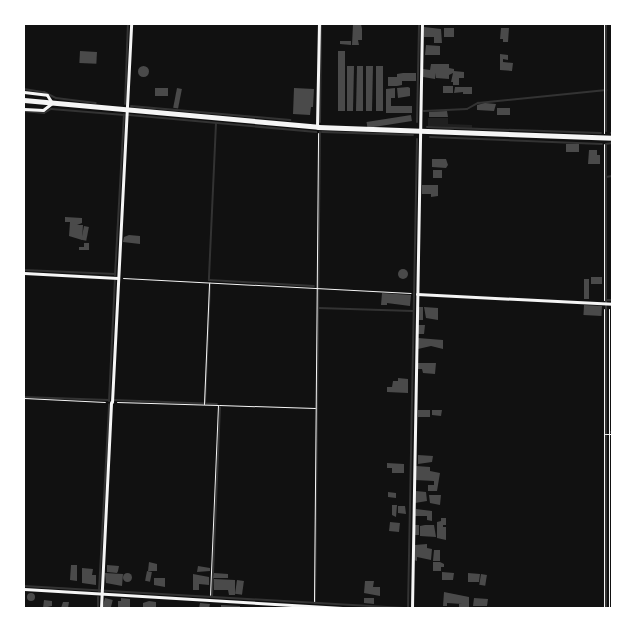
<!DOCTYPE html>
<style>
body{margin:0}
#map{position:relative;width:636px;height:632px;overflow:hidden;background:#111;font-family:Commissioner,sans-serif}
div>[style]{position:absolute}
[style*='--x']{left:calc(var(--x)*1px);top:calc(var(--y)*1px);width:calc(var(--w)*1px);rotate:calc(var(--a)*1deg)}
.green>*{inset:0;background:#202020}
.stream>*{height:2px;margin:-1px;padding:0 1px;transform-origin:1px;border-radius:1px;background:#333}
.building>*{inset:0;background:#4a4a4a;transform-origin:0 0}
.round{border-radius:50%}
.path>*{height:1px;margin:-0.5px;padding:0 0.5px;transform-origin:0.5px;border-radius:0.5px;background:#f5f5f5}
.minor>*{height:3px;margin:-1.5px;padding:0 1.5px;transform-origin:1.5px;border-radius:1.5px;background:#f5f5f5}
.secondary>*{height:4.5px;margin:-2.25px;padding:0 2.25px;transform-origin:2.25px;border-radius:2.25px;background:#f5f5f5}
span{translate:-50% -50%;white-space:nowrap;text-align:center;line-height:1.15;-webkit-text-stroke:4px #fff;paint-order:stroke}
.frame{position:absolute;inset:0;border:25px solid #fff;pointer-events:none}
</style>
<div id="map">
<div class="green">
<div style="clip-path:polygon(428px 118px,448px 118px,448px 124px,472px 125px,472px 128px,428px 126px)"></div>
</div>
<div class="stream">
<div style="--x:24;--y:89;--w:20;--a:9"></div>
<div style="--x:44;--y:92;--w:13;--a:27"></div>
<div style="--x:56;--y:98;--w:40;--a:7.1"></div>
<div style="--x:125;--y:104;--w:80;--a:-87.9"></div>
<div style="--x:131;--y:106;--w:160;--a:5"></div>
<div style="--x:24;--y:111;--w:20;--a:6"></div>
<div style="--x:44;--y:113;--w:8;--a:-30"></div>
<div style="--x:51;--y:109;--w:74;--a:4.6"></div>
<div style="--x:424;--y:111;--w:43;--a:-2.7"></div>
<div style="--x:467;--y:109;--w:13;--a:-29"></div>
<div style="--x:478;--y:103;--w:129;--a:-5.8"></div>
<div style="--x:129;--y:115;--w:188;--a:5.2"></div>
<div style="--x:320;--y:122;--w:98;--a:-89.4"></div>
<div style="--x:417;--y:122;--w:98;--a:-88.8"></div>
<div style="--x:216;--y:123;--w:157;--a:92.6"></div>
<div style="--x:209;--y:280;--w:105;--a:3.3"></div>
<div style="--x:427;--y:127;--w:174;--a:2"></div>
<div style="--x:606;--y:131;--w:107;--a:-90"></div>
<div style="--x:322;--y:132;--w:91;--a:1.9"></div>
<div style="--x:611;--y:133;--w:1;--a:0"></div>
<div style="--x:430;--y:137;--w:172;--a:2.3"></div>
<div style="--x:606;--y:144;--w:6;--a:-9"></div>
<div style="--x:606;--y:145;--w:463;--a:90"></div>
<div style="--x:606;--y:177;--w:6;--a:-9"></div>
<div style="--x:24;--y:270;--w:91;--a:2.5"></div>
<div style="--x:115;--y:275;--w:161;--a:-86.8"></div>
<div style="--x:607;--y:300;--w:5;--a:0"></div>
<div style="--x:318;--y:308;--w:95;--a:1.8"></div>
<div style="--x:24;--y:397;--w:85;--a:2"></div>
<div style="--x:114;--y:400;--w:103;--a:2.2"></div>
<div style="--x:109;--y:401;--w:121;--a:-87.2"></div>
<div style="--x:205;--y:403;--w:120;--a:-87.6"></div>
<div style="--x:610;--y:432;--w:2;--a:0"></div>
<div style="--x:24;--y:586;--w:381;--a:3.3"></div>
<div style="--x:99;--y:591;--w:187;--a:-86.9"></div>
<div style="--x:212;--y:597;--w:190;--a:-87.6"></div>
<div style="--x:315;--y:603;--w:471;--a:-89.4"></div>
<div style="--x:98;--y:608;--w:11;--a:-90"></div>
<div style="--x:408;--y:608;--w:469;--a:-88.9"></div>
</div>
<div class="building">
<div style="clip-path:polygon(353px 24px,361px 24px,362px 29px,362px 40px,358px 40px,359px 45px,352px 45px)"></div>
<div style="clip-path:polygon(424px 27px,441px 29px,442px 43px,434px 43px,434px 37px,424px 37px)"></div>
<div style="left:444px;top:28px;width:10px;height:9px"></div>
<div style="clip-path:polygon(501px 28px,509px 28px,508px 42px,503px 42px,503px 39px,500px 39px)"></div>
<div style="clip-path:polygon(340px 41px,351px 41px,351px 45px,340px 44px)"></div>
<div style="clip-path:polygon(426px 45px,440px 46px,440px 55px,425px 55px)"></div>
<div style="left:80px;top:51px;width:17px;height:12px;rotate:3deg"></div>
<div style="left:338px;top:51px;width:7px;height:60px"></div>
<div style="clip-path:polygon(500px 54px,508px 55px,508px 60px,503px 59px,503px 62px,513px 63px,512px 71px,500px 70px)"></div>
<div style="clip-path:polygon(431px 64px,449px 64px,449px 68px,454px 69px,454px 71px,464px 72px,464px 78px,459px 78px,459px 85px,453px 85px,453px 82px,451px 82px,453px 73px,449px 75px,449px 79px,436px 78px,436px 73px,435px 79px,423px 77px,423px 69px,430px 70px)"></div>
<div class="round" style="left:137.5px;top:65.5px;width:11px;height:11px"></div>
<div style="clip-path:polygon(347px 66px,354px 66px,353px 111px,347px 111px)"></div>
<div style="clip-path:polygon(357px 66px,363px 66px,363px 111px,356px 111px)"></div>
<div style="clip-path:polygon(366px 66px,373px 66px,372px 111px,366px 111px)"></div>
<div style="left:376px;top:66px;width:7px;height:45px"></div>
<div style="clip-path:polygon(416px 73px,416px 81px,402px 81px,402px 85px,397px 86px,388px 86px,388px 77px,397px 77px,397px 74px,403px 73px)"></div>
<div style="left:443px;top:86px;width:10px;height:7px"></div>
<div style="clip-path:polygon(408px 87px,410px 88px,410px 96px,398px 98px,397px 88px)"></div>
<div style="clip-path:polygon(455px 87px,472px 87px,472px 94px,463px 94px,463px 92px,454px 93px)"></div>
<div style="left:155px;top:88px;width:13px;height:8px"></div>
<div style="left:177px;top:88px;width:5px;height:20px;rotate:11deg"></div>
<div style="clip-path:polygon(294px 88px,314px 89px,313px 107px,311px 107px,310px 115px,293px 114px)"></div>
<div style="clip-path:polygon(395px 88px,395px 98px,391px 98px,391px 106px,386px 106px,386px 89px)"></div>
<div style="clip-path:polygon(485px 103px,496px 104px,494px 111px,477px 110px,477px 105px)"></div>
<div style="left:412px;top:106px;width:7px;height:26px;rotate:90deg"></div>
<div style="left:497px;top:108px;width:13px;height:7px"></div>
<div style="clip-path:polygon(447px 111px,448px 117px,429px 117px,429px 112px)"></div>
<div style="left:411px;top:115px;width:6px;height:45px;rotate:81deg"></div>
<div style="left:566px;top:144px;width:13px;height:8px"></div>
<div style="clip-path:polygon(589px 150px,597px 150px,597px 155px,600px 155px,600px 164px,588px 164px)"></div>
<div style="clip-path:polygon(432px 159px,446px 159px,448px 165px,446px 168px,432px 167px)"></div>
<div style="left:433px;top:170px;width:9px;height:8px"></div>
<div style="clip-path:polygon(422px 185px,438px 185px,438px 196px,431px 197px,431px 194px,422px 194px)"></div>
<div style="clip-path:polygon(65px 217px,82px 218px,82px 223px,77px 225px,83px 225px,82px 240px,69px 236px,70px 222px,65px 222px)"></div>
<div style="left:84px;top:226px;width:5px;height:14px;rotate:11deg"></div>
<div style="clip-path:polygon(129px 235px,140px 236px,140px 244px,123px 242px,124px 237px)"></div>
<div style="clip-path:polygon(84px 243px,89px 243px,89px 250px,79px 250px,79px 247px,84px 247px)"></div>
<div class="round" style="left:398px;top:269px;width:10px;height:10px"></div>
<div style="left:591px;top:277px;width:11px;height:7px"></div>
<div style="left:584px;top:279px;width:5px;height:20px"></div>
<div style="clip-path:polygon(382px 293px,411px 295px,410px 306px,387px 303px,387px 305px,381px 305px)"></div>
<div style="left:584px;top:305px;width:18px;height:10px;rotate:3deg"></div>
<div style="left:418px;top:307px;width:5px;height:13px"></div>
<div style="clip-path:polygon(424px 307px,438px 308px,438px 320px,426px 318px)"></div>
<div style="clip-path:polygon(418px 325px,425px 325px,424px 334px,418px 334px)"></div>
<div style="clip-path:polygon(418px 338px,443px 340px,443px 349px,431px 346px,418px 349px)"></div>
<div style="clip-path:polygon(418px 363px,436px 363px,435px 374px,423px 373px,422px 369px,418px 369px)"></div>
<div style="clip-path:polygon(398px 378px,408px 379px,408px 393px,387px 392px,387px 387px,392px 387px,393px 381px,398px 381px)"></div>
<div style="left:418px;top:410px;width:12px;height:7px"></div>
<div style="clip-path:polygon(432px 410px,442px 410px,441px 416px,432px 415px)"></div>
<div style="clip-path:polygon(418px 455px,433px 456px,432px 462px,418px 464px)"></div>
<div style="clip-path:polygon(387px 463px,404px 464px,404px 473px,392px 473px,392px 468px,387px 468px)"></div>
<div style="clip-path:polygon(416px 466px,430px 467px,430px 471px,440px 473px,437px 491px,428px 491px,428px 485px,434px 485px,434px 481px,415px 480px)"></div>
<div style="clip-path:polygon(416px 491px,426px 492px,427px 501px,415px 503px)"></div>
<div style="clip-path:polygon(388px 492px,396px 493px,396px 498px,388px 497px)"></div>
<div style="clip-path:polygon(429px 495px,441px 495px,440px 505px,430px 503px)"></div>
<div style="clip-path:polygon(392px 505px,397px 505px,396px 517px,392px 515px)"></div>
<div style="clip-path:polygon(398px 506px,405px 506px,406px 514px,398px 513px)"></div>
<div style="clip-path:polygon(416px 509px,432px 511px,432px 521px,427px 520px,427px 516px,415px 516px)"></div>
<div style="clip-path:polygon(441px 518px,446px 518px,446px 525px,443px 525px,443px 527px,446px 527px,446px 540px,437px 538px,437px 522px,441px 521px)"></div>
<div style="left:390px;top:522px;width:10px;height:9px;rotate:6deg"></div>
<div style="left:415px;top:525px;width:4px;height:10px"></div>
<div style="clip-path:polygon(425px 525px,434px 525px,436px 537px,420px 536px,420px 526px)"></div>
<div style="clip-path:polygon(427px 544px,427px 548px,432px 549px,431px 560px,417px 557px,417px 561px,414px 560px,415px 545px)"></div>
<div style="clip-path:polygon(434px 550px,440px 550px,440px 561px,433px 561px)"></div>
<div style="clip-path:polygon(149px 562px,157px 564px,157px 571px,148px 571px)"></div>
<div style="clip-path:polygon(433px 562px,440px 562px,444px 564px,444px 567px,441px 567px,441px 571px,433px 571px)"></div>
<div style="clip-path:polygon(71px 565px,77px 565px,77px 581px,70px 580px)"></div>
<div style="clip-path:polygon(107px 565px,119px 566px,118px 571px,117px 573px,107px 572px)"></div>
<div style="clip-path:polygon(198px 566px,210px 568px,210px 571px,197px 572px)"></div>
<div style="clip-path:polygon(82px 568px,93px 569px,92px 575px,96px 575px,96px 585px,82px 583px)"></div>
<div style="left:147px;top:571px;width:5px;height:10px;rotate:11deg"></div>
<div style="clip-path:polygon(442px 572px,454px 573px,453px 580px,442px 580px)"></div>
<div class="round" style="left:122.5px;top:572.5px;width:9px;height:9px"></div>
<div style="clip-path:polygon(105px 573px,123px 574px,122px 586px,106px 583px)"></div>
<div style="clip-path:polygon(214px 573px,228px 574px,228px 578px,213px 578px)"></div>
<div style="clip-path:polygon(468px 573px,480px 574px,479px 582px,468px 582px)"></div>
<div style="clip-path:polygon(193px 574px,209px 577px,209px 585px,199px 584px,199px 590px,193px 590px)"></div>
<div style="left:481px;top:574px;width:6px;height:11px;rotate:9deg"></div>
<div style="clip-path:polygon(154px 578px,165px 578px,165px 587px,154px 585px)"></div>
<div style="clip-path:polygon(214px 579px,235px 580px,235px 595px,229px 595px,228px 590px,214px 590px)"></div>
<div style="left:237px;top:580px;width:7px;height:14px;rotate:8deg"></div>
<div style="clip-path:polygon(365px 581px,374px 581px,373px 587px,380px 587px,380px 596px,364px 593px)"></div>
<div style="clip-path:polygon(444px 592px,469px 597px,469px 607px,459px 608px,459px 604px,462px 604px,447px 603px,447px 606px,443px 606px)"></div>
<div class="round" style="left:27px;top:593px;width:8px;height:8px"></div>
<div style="left:105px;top:598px;width:8px;height:9px;rotate:14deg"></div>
<div style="clip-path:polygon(121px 598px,130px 599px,130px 608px,118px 608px,118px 601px,121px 601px)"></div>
<div style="clip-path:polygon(364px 598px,374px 598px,374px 604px,364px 603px)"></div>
<div style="clip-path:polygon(474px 598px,488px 599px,487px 606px,473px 606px)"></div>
<div style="clip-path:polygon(44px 600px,52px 601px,52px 606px,43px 608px)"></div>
<div style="clip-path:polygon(149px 601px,156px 602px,156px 608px,143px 608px,143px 603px)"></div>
<div style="clip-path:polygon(63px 602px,69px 602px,68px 608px,61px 608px)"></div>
<div style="clip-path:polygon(200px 603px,210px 604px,209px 608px,199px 608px)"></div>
<div style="clip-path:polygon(221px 605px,240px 606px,240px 608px,221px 608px)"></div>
</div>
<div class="path">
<div style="--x:604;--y:133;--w:109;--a:-90"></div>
<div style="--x:604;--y:144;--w:156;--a:90"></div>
<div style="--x:123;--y:278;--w:288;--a:3"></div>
<div style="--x:609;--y:309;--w:299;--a:90"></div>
<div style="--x:24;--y:398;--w:81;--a:2.8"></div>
<div style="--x:117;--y:402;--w:101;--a:1.7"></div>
<div style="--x:218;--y:405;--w:190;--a:92.4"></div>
<div style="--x:204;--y:404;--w:121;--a:-87.6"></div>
<div style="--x:219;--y:405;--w:96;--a:1.8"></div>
<div style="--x:605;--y:434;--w:7;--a:0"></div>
<div style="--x:314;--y:601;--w:468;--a:-89.5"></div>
<div style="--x:604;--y:608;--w:299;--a:-90"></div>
</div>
<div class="minor">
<div style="--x:24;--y:92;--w:23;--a:7"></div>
<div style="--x:47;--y:95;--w:9;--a:58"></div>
<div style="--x:52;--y:103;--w:11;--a:142"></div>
<div style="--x:43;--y:110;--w:19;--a:-177"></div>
<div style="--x:317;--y:127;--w:103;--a:-88.9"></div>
<div style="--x:24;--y:273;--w:94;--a:3"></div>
<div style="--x:417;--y:294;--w:195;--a:2.9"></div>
<div style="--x:112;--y:402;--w:378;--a:-87.1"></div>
<div style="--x:24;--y:589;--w:319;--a:3.4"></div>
<div style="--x:101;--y:608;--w:206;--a:-87.2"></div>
<div style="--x:412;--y:608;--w:584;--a:-89.02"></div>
</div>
<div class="secondary">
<div style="--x:24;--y:100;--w:295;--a:5.2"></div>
<div style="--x:318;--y:127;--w:294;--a:2.1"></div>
</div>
<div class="frame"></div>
</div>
